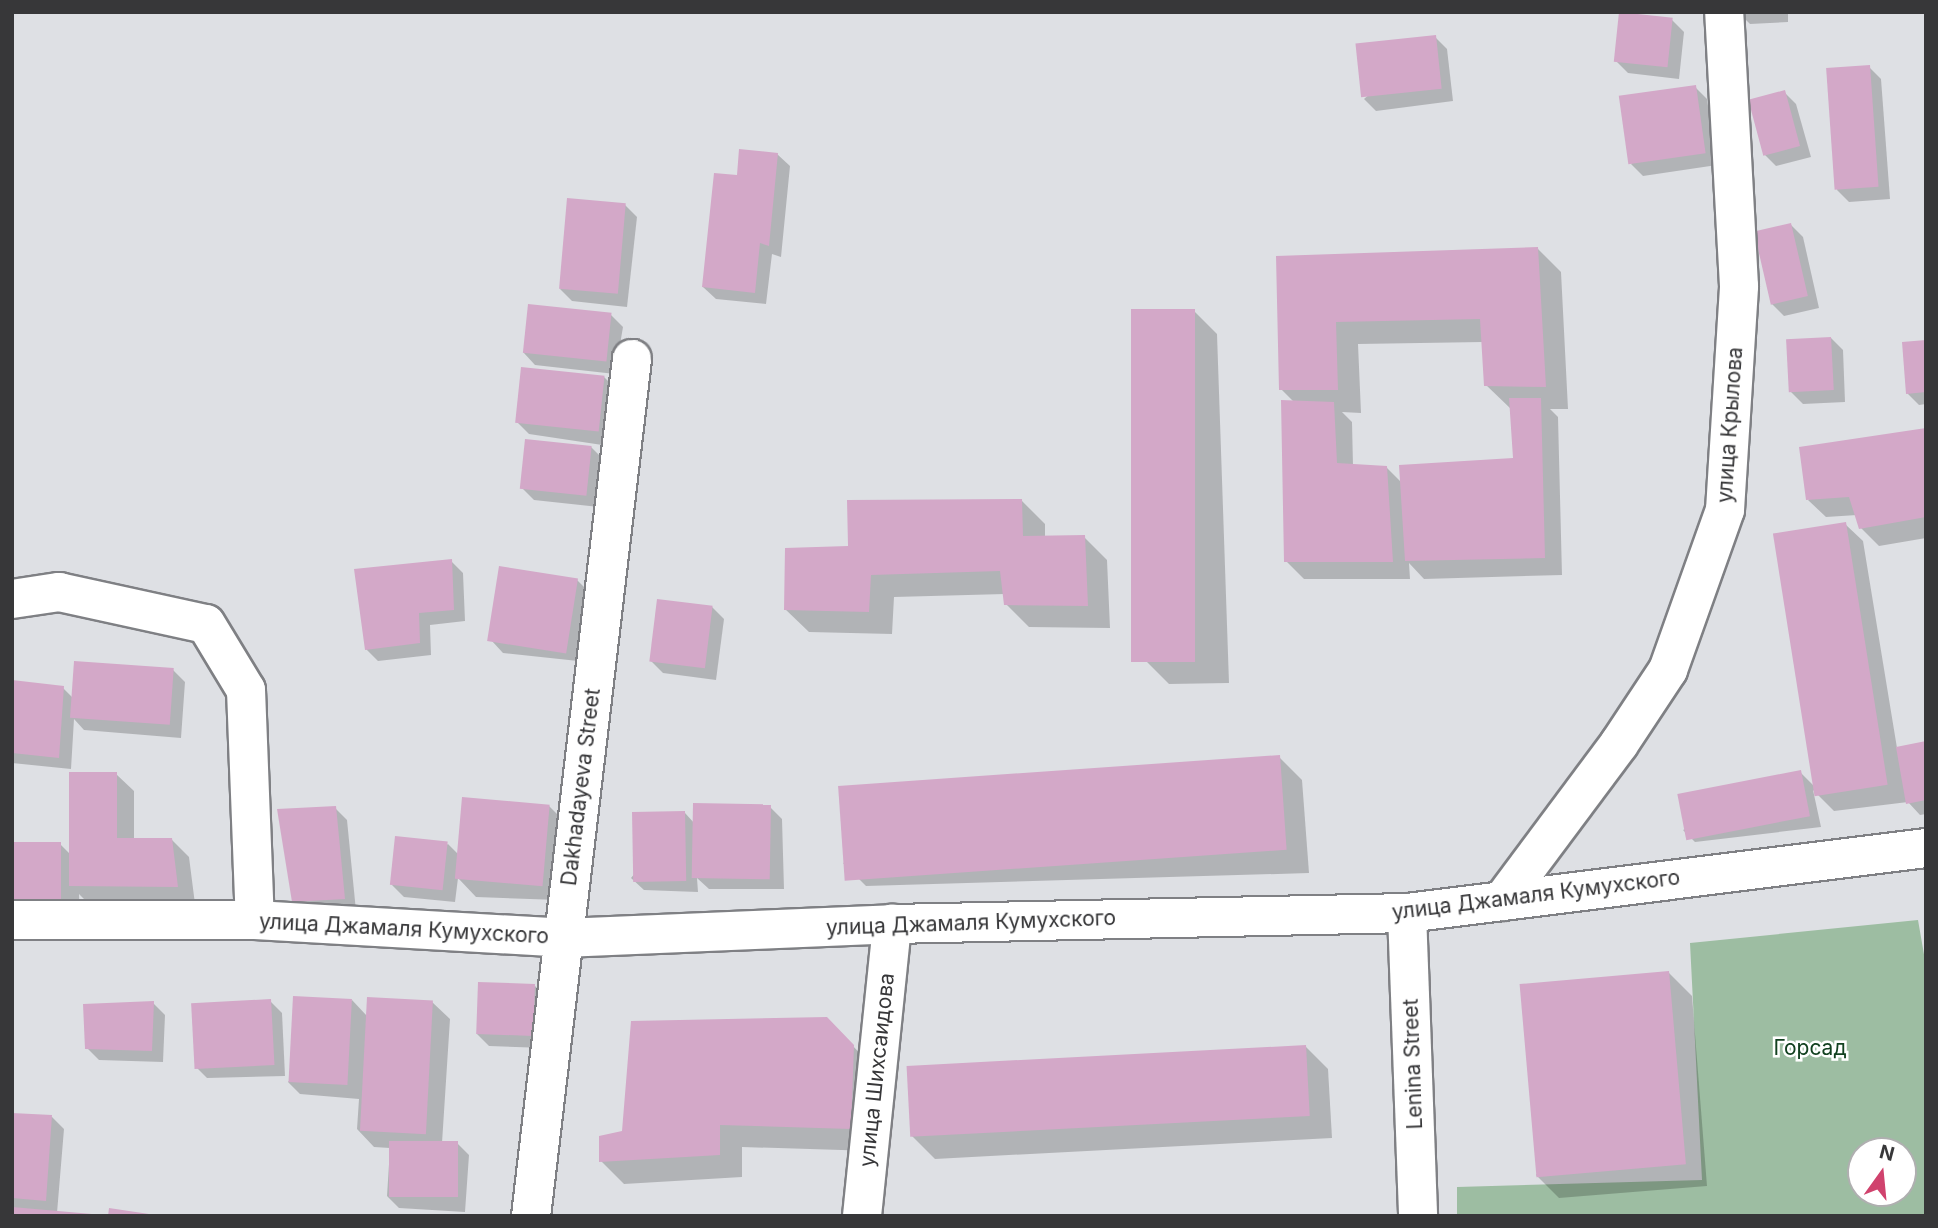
<!DOCTYPE html>
<meta charset="utf-8">
<style>
body{margin:0}
#map{position:relative;width:1938px;height:1228px;overflow:hidden;background:#dee0e4;font-family:Inter,sans-serif}
div>[style]{position:absolute}
[style*='--x']{left:calc(var(--x)*1px);top:calc(var(--y)*1px);width:calc(var(--w)*1px);rotate:calc(var(--a)*1deg)}
.green>*{inset:0;background:#9dbda2}
.shadow>*{inset:0;background:#0003}
.building>*{inset:0;background:#d3a8c8;transform-origin:0 0}
.roads{filter:drop-shadow(2px 0 #7f8084) drop-shadow(-2px 0 #7f8084) drop-shadow(0 2px #7f8084) drop-shadow(0 -2px #7f8084)}
.minor>*{height:38px;margin:-19px;padding:0 19px;transform-origin:19px;border-radius:19px;background:#fff}
span{translate:-50% -50%;white-space:nowrap;text-align:center;line-height:1.15;-webkit-text-stroke:5px #fff;paint-order:stroke}
.street-label{font-size:21px;color:#373739}
.park-label{font-size:21px;color:#124120}
.frame{position:absolute;inset:0;border:14px solid #373739;pointer-events:none}
.north{position:absolute;left:1847px;top:1137px;width:70px;height:70px;box-sizing:border-box;background:#fff;border:2px solid #afafb0;border-radius:50%;rotate:15deg;font-size:19px;font-weight:700;line-height:28px;text-align:center;color:#373739}
.north::after{content:'';display:block;margin:auto;width:24px;height:32px;background:#d0426d;clip-path:polygon(50% 0,100% 100%,50% 72%,0 100%)}
</style>
<div id="map">
<div class="green">
<div style="clip-path:polygon(evenodd,1918px 920px,1926px 966px,1926px 1216px,1457px 1216px,1457px 1187px,1702px 1180px,1690px 943px,1918px 920px,1861px 1151px,1903px 1151px,1903px 1193px,1861px 1193px,1861px 1151px)"></div>
</div>
<div class="shadow">
<div style="clip-path:polygon(1738px 12px,1788px 12px,1788px 22px,1750px 24px)"></div>
<div style="clip-path:polygon(1672px 20px,1684px 32px,1679px 79px,1628px 73px,1616px 61px)"></div>
<div style="clip-path:polygon(1435px 37px,1447px 49px,1453px 101px,1376px 111px,1364px 99px)"></div>
<div style="clip-path:polygon(1869px 67px,1881px 79px,1890px 199px,1849px 202px,1837px 190px)"></div>
<div style="clip-path:polygon(1695px 87px,1707px 99px,1717px 165px,1643px 176px,1631px 164px)"></div>
<div style="clip-path:polygon(1784px 92px,1796px 104px,1811px 157px,1776px 166px,1764px 154px)"></div>
<div style="clip-path:polygon(777px 154px,790px 166px,781px 257px,772px 254px,766px 304px,716px 299px,703px 287px,738px 177px)"></div>
<div style="clip-path:polygon(625px 205px,637px 217px,627px 307px,572px 301px,560px 289px)"></div>
<div style="clip-path:polygon(1791px 225px,1803px 237px,1819px 308px,1784px 316px,1772px 304px)"></div>
<div style="clip-path:polygon(evenodd,1538px 249px,1561px 272px,1568px 409px,1550px 409px,1558px 417px,1562px 575px,1424px 579px,1409px 563px,1410px 579px,1304px 579px,1286px 561px,1294px 402px,1281px 389px,1278px 258px,1538px 249px,1483px 342px,1486px 385px,1511px 409px,1514px 460px,1402px 483px,1386px 467px,1353px 466px,1352px 422px,1342px 412px,1361px 413px,1358px 344px,1483px 342px)"></div>
<div style="clip-path:polygon(1194px 311px,1217px 334px,1229px 683px,1169px 684px,1146px 661px)"></div>
<div style="clip-path:polygon(611px 315px,623px 327px,615px 374px,535px 365px,523px 352px)"></div>
<div style="clip-path:polygon(1831px 338px,1843px 350px,1845px 402px,1803px 404px,1791px 392px)"></div>
<div style="clip-path:polygon(1926px 342px,1926px 404px,1919px 405px,1907px 393px)"></div>
<div style="clip-path:polygon(604px 377px,616px 389px,609px 446px,529px 434px,517px 422px)"></div>
<div style="clip-path:polygon(1926px 430px,1926px 538px,1879px 546px,1861px 528px,1857px 515px,1826px 517px,1808px 500px)"></div>
<div style="clip-path:polygon(591px 447px,603px 459px,599px 507px,534px 500px,522px 488px)"></div>
<div style="clip-path:polygon(1022px 501px,1045px 524px,1045px 537px,1084px 537px,1107px 560px,1110px 628px,1029px 627px,1006px 604px,1005px 594px,894px 597px,892px 634px,809px 632px,785px 609px,850px 548px)"></div>
<div style="clip-path:polygon(1845px 524px,1863px 541px,1897px 748px,1926px 743px,1926px 814px,1920px 815px,1908px 802px,1834px 811px,1813px 790px,1821px 827px,1695px 842px,1683px 830px,1800px 772px,1815px 787px)"></div>
<div style="clip-path:polygon(451px 561px,463px 573px,465px 621px,430px 625px,431px 655px,378px 661px,366px 649px)"></div>
<div style="clip-path:polygon(577px 580px,589px 592px,578px 661px,503px 653px,491px 640px)"></div>
<div style="clip-path:polygon(712px 607px,724px 619px,716px 680px,663px 673px,651px 661px)"></div>
<div style="clip-path:polygon(173px 670px,185px 682px,181px 738px,84px 730px,74px 719px,71px 769px,12px 763px,12px 682px,63px 688px,73px 698px)"></div>
<div style="clip-path:polygon(1279px 757px,1302px 780px,1309px 873px,866px 886px,843px 863px)"></div>
<div style="clip-path:polygon(116px 774px,134px 791px,134px 839px,171px 839px,189px 857px,195px 904px,88px 903px,79px 894px,80px 928px,12px 928px,60px 844px,71px 855px)"></div>
<div style="clip-path:polygon(549px 806px,567px 824px,559px 900px,476px 897px,458px 878px,455px 902px,404px 897px,392px 885px,448px 844px,460px 856px)"></div>
<div style="clip-path:polygon(770px 807px,782px 819px,784px 889px,709px 889px,697px 878px,698px 892px,644px 890px,631px 878px,685px 813px,695px 824px)"></div>
<div style="clip-path:polygon(335px 808px,347px 820px,356px 911px,306px 914px,294px 901px)"></div>
<div style="clip-path:polygon(1669px 973px,1692px 996px,1707px 1186px,1559px 1198px,1536px 1175px)"></div>
<div style="clip-path:polygon(535px 986px,547px 998px,545px 1048px,489px 1046px,477px 1034px)"></div>
<div style="clip-path:polygon(352px 1000px,367px 1016px,432px 1002px,450px 1019px,442px 1143px,457px 1143px,469px 1155px,465px 1212px,399px 1208px,387px 1196px,390px 1148px,374px 1147px,357px 1129px,359px 1099px,300px 1094px,288px 1082px)"></div>
<div style="clip-path:polygon(270px 1001px,282px 1013px,285px 1076px,207px 1078px,195px 1066px)"></div>
<div style="clip-path:polygon(153px 1003px,165px 1015px,163px 1062px,99px 1060px,87px 1048px)"></div>
<div style="clip-path:polygon(850px 1043px,876px 1070px,873px 1151px,742px 1147px,742px 1177px,624px 1184px,601px 1161px,623px 1132px)"></div>
<div style="clip-path:polygon(1305px 1046px,1328px 1069px,1332px 1138px,935px 1159px,912px 1136px)"></div>
<div style="clip-path:polygon(12px 1114px,52px 1117px,64px 1129px,57px 1213px,94px 1216px,12px 1216px)"></div>
</div>
<div class="building">
<div style="left:1619px;top:12px;width:54px;height:50px;rotate:6deg"></div>
<div style="left:1436px;top:35px;width:54px;height:81px;rotate:84deg"></div>
<div style="left:1870px;top:65px;width:122px;height:44px;rotate:86deg"></div>
<div style="left:1696px;top:85px;width:69px;height:78px;rotate:82deg"></div>
<div style="left:1785px;top:90px;width:58px;height:38px;rotate:75deg"></div>
<div style="clip-path:polygon(739px 149px,778px 153px,769px 246px,760px 243px,755px 293px,702px 287px,714px 173px,737px 175px)"></div>
<div style="left:567px;top:198px;width:59px;height:91px;rotate:5deg"></div>
<div style="left:1791px;top:223px;width:75px;height:38px;rotate:77deg"></div>
<div style="clip-path:polygon(1538px 247px,1546px 387px,1484px 386px,1480px 319px,1336px 322px,1338px 390px,1279px 390px,1276px 256px)"></div>
<div style="left:528px;top:304px;width:84px;height:49px;rotate:6deg"></div>
<div style="left:1131px;top:309px;width:64px;height:353px"></div>
<div style="left:1831px;top:337px;width:53px;height:45px;rotate:87deg"></div>
<div style="clip-path:polygon(1926px 340px,1926px 392px,1906px 394px,1902px 342px)"></div>
<div style="left:521px;top:367px;width:84px;height:56px;rotate:6deg"></div>
<div style="clip-path:polygon(1509px 398px,1541px 398px,1545px 558px,1405px 561px,1399px 465px,1513px 458px)"></div>
<div style="clip-path:polygon(1281px 400px,1334px 402px,1337px 463px,1387px 466px,1393px 562px,1284px 562px)"></div>
<div style="clip-path:polygon(1926px 428px,1926px 517px,1859px 529px,1849px 497px,1806px 500px,1799px 447px)"></div>
<div style="left:525px;top:439px;width:67px;height:50px;rotate:6deg"></div>
<div style="clip-path:polygon(1022px 499px,1023px 536px,1085px 535px,1088px 606px,1004px 605px,1000px 571px,871px 575px,869px 612px,784px 610px,785px 548px,848px 546px,847px 500px)"></div>
<div style="left:1846px;top:522px;width:266px;height:74px;rotate:81deg"></div>
<div style="clip-path:polygon(452px 559px,454px 610px,419px 613px,420px 643px,365px 650px,354px 569px)"></div>
<div style="left:499px;top:566px;width:80px;height:76px;rotate:9deg"></div>
<div style="left:657px;top:599px;width:56px;height:63px;rotate:7deg"></div>
<div style="left:74px;top:661px;width:100px;height:57px;rotate:4deg"></div>
<div style="clip-path:polygon(12px 680px,64px 686px,59px 758px,12px 753px)"></div>
<div style="clip-path:polygon(1926px 741px,1926px 800px,1906px 804px,1896px 747px)"></div>
<div style="left:1280px;top:755px;width:95px;height:443px;rotate:86deg"></div>
<div style="left:1801px;top:770px;width:47px;height:126px;rotate:79deg"></div>
<div style="clip-path:polygon(69px 772px,117px 772px,117px 838px,172px 838px,178px 887px,69px 886px)"></div>
<div style="left:462px;top:797px;width:88px;height:82px;rotate:5deg"></div>
<div style="left:693px;top:803px;width:78px;height:75px;rotate:1deg"></div>
<div style="clip-path:polygon(336px 806px,345px 899px,292px 902px,277px 809px)"></div>
<div style="left:685px;top:811px;width:70px;height:53px;rotate:89deg"></div>
<div style="left:395px;top:836px;width:53px;height:49px;rotate:6deg"></div>
<div style="left:12px;top:842px;width:49px;height:69px"></div>
<div style="left:1669px;top:971px;width:194px;height:150px;rotate:85deg"></div>
<div style="left:478px;top:982px;width:57px;height:52px;rotate:2deg"></div>
<div style="left:293px;top:996px;width:59px;height:86px;rotate:3deg"></div>
<div style="left:367px;top:997px;width:66px;height:134px;rotate:3deg"></div>
<div style="left:271px;top:999px;width:66px;height:80px;rotate:87deg"></div>
<div style="clip-path:polygon(154px 1001px,152px 1051px,85px 1049px,83px 1004px)"></div>
<div style="clip-path:polygon(827px 1017px,854px 1045px,851px 1129px,720px 1125px,720px 1155px,599px 1162px,599px 1136px,622px 1131px,631px 1021px)"></div>
<div style="left:1306px;top:1045px;width:71px;height:400px;rotate:87deg"></div>
<div style="clip-path:polygon(12px 1113px,52px 1115px,46px 1201px,12px 1198px)"></div>
<div style="left:389px;top:1141px;width:69px;height:56px"></div>
<div style="clip-path:polygon(12px 1207px,92px 1214px,92px 1216px,12px 1216px)"></div>
<div style="clip-path:polygon(109px 1208px,149px 1214px,149px 1216px,108px 1216px)"></div>
</div>
<div class="roads">
<div class="minor">
<div style="--x:12;--y:599;--w:48;--a:-8.5"></div>
<div style="--x:59;--y:592;--w:150;--a:12.3"></div>
<div style="--x:206;--y:624;--w:77;--a:58.8"></div>
<div style="--x:246;--y:690;--w:230;--a:87.8"></div>
<div style="--x:1502;--y:901;--w:196;--a:-53.3"></div>
<div style="--x:1619;--y:744;--w:89;--a:-56.5"></div>
<div style="--x:1668;--y:670;--w:170;--a:-70.4"></div>
<div style="--x:1725;--y:510;--w:224;--a:-86.4"></div>
<div style="--x:1739;--y:286;--w:274;--a:-93.1"></div>
<div style="--x:1407;--y:913;--w:303;--a:87.9"></div>
<div style="--x:12;--y:920;--w:243;--a:0"></div>
<div style="--x:255;--y:920;--w:309;--a:3.3"></div>
<div style="--x:563;--y:938;--w:329;--a:-2.4"></div>
<div style="--x:892;--y:924;--w:515;--a:-1.22"></div>
<div style="--x:1407;--y:913;--w:523;--a:-7.14"></div>
<div style="--x:531;--y:1216;--w:863;--a:-83.28"></div>
<div style="--x:862;--y:1216;--w:294;--a:-84.1"></div>
</div>
</div>
<div class="street-label">
<span style="left:1730px;top:425px;rotate:-86deg">улица Крылова</span>
<span style="left:581px;top:787px;rotate:-83deg">Dakhadayeva Street</span>
<span style="left:1536px;top:895px;rotate:-7deg">улица Джамаля Кумухского</span>
<span style="left:971px;top:923px;rotate:-2deg">улица Джамаля Кумухского</span>
<span style="left:404px;top:929px;rotate:3deg">улица Джамаля Кумухского</span>
<span style="left:1413px;top:1064px;rotate:-92deg">Lenina Street</span>
<span style="left:877px;top:1070px;rotate:-84deg">улица Шихсаидова</span>
</div>
<div class="park-label">
<span style="left:1810px;top:1048px">Горсад</span>
</div>
<div class="frame"></div>
<div class="north">N</div>
</div>
